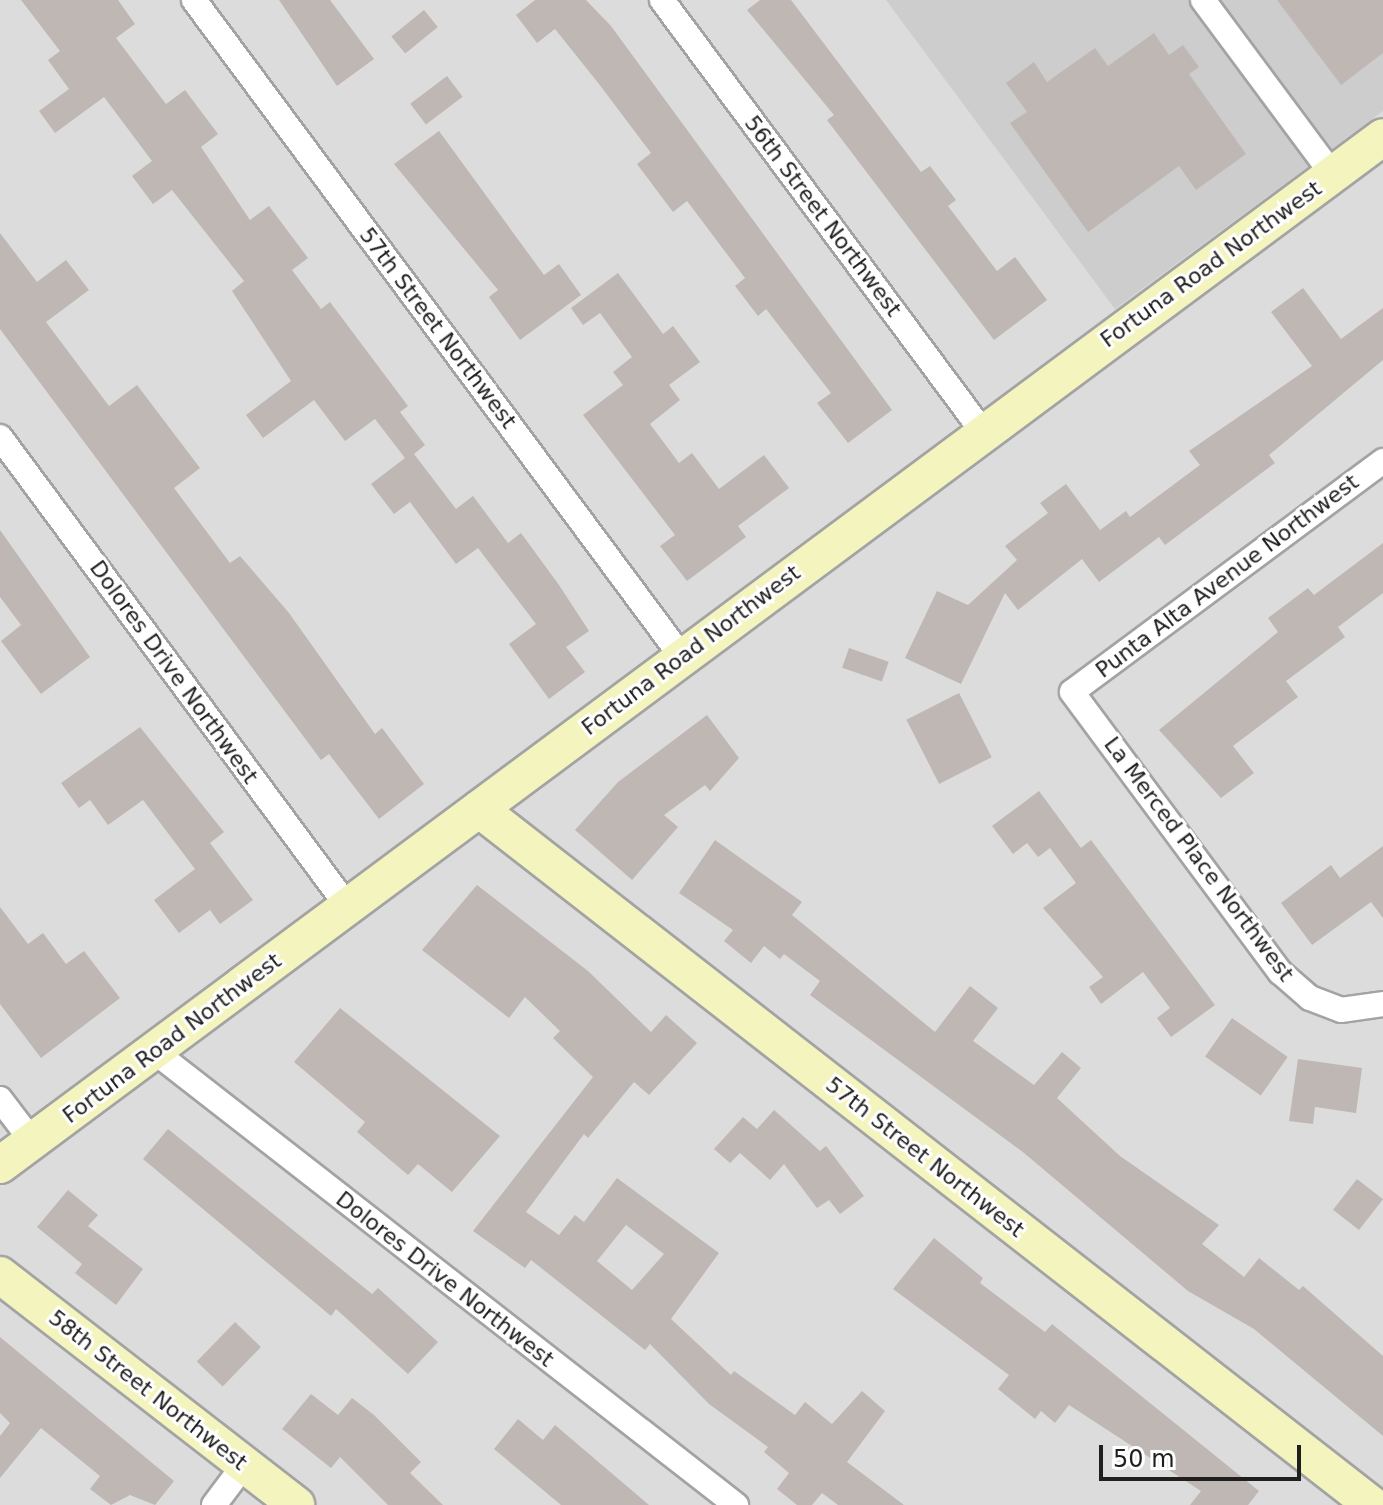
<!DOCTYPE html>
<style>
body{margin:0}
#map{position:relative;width:1383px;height:1505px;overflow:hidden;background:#efece6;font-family:"DejaVu Sans",sans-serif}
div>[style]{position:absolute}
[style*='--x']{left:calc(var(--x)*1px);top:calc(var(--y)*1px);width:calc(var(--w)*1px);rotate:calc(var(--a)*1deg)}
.residential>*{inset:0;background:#dddcdc;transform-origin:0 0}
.religious>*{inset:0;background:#cdcdcd}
.building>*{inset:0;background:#bfb7b3;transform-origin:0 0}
.roads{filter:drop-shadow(2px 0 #a3a3a3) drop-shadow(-2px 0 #a3a3a3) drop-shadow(0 2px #a3a3a3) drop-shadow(0 -2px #a3a3a3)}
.street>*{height:24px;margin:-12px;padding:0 12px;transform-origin:12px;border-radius:12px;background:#fff}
.secondary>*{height:36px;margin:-18px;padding:0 18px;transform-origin:18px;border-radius:18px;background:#f4f4bf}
span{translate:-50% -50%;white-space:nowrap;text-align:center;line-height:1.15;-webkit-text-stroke:6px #fff;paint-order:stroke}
.street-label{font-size:22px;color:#1f1f1f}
.scale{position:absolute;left:1099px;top:1445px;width:202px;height:36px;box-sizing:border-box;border:4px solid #1f1f1f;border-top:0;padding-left:10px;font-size:24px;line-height:28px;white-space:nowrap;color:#1f1f1f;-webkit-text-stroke:6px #fff;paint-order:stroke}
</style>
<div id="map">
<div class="residential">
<div style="left:0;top:0;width:1383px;height:1505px"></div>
</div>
<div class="religious">
<div style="clip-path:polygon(886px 0,1383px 0,1383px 111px,1115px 309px)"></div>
</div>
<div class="building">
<div style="clip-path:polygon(21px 0,118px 0,135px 24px,116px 38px,166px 104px,185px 90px,218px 134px,201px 147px,250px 220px,269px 206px,308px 258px,292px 270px,321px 309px,330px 302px,408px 406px,400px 412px,425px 445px,414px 454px,456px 509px,473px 496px,508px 543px,521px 533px,559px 585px,589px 631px,566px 647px,585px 672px,549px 699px,509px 644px,536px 624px,478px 548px,456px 564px,410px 502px,394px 514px,371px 484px,405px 458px,375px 419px,345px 441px,314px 400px,263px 438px,246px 415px,291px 381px,232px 291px,244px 281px,172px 190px,153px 204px,132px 176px,152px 161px,104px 97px,55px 133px,39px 111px,69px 89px,48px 60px,60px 51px)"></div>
<div style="clip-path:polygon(279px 0,330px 0,374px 59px,337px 86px)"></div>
<div style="clip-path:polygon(535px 0,586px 0,611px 26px,892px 410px,848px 443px,817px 403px,831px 393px,766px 309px,758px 316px,735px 286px,745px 278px,687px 201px,673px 212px,637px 164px,651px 153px,599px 84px,555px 29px,537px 43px,516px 15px)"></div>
<div style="clip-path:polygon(760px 0,791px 0,921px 172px,930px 166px,956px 200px,948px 206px,997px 271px,1015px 257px,1047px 300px,994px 340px,827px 120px,834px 115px,747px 10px)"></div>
<div style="clip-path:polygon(1277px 0,1383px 0,1383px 53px,1341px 85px)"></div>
<div style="left:424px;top:10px;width:22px;height:42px;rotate:51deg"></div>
<div style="clip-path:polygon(1154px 33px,1169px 55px,1183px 45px,1199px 67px,1189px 74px,1246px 154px,1196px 190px,1179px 166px,1088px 232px,1010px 123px,1027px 112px,1006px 83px,1034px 62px,1047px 82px,1095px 48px,1108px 66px)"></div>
<div style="left:447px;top:76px;width:26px;height:46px;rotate:53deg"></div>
<div style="clip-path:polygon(439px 131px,544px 275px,559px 264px,581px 295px,520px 340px,489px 297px,498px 290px,394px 164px)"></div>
<div style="clip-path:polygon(0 233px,37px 282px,66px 260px,89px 290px,46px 322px,109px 406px,137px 385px,200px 468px,174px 488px,230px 563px,240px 556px,289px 613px,375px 734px,382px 728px,424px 784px,379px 819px,329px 754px,321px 760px,0 329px)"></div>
<div style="clip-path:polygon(618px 273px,663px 334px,673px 326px,700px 362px,669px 385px,680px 400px,650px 424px,679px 463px,692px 453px,719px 489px,764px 455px,789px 488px,738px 526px,746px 537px,687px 581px,660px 546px,675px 535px,583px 415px,623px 385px,613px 372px,632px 357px,600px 313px,583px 325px,571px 308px)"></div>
<div style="clip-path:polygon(1303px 288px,1341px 339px,1383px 308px,1383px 360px,1269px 455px,1275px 463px,1165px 545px,1159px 537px,1099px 582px,1082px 559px,1018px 610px,1005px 593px,961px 684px,905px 658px,937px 591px,968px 605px,1017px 560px,1005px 546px,1048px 513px,1040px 503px,1066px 484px,1100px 530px,1126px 511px,1130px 517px,1200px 465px,1189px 451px,1312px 366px,1271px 312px)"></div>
<div style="clip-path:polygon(0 530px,90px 657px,41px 694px,1px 641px,21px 625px,0 597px)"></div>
<div style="clip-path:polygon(1383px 543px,1383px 593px,1338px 627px,1345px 637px,1286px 681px,1298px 697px,1233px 746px,1254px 773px,1221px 798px,1159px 730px,1278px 632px,1268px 618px,1308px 588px,1314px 595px)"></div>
<div style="left:849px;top:648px;width:42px;height:21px;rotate:19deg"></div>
<div style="left:959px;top:693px;width:72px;height:59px;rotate:63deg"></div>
<div style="clip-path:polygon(707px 715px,739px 758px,710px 791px,705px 785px,664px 815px,678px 827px,632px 880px,575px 830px,618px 782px)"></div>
<div style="clip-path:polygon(140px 727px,224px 832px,210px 843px,253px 900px,220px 924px,210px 910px,179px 933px,154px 900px,195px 869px,143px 800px,108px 825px,90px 800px,79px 808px,61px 783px)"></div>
<div style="clip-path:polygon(1039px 791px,1081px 848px,1091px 840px,1215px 1005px,1171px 1037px,1157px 1018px,1170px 1008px,1143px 972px,1101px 1004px,1089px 987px,1103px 977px,1043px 908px,1076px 883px,1050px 848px,1038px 857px,1027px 843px,1013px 854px,992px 826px)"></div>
<div style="clip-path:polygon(715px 840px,802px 902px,792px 915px,935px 1032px,970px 986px,998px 1008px,973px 1041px,1034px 1085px,1062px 1052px,1081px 1068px,1057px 1098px,1120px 1156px,1219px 1225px,1202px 1244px,1244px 1277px,1259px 1258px,1299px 1290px,1303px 1286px,1383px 1356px,1383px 1436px,1254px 1329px,1188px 1291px,1024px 1153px,810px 995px,820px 981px,784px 954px,780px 959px,764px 946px,751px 963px,724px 941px,733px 930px,679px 893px)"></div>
<div style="clip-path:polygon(1383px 846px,1383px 918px,1371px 902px,1312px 945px,1281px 903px,1331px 865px,1340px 878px)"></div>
<div style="clip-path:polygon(evenodd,477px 885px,588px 971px,651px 1032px,666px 1015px,697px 1043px,649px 1095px,634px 1082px,588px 1138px,584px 1134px,526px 1212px,559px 1235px,575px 1215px,584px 1222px,617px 1178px,719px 1253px,671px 1319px,731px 1375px,734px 1371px,795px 1415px,805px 1402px,832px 1424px,862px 1391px,885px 1411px,847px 1462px,904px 1505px,838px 1505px,822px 1493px,812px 1505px,797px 1505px,777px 1489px,789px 1473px,764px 1452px,768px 1447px,709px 1404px,650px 1344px,645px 1350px,531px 1260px,525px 1268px,473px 1231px,593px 1077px,553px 1038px,560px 1031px,525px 997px,509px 1018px,422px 950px,477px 885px,626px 1225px,664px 1254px,632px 1290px,597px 1261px,626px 1225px)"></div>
<div style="clip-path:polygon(0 907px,28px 944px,43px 933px,66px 964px,84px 951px,120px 998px,41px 1058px,0 1004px)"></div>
<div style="clip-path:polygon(340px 1008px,500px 1136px,452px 1192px,418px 1164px,408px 1175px,357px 1132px,365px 1122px,294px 1062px)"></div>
<div style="left:1232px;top:1018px;width:68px;height:47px;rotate:35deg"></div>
<div style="clip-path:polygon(1298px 1059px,1362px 1068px,1356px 1113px,1315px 1107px,1313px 1124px,1289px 1121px)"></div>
<div style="clip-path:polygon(774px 1110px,820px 1151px,826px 1146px,864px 1196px,840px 1214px,829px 1200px,817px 1208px,784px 1164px,770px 1180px,740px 1153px,730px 1163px,714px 1149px,743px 1117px,757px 1129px)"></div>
<div style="clip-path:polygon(168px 1129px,372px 1294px,378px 1288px,438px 1342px,408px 1374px,336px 1309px,331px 1316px,143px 1159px)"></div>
<div style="left:1357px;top:1179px;width:33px;height:39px;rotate:38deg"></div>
<div style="clip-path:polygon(68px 1190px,98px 1215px,88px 1226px,143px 1269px,116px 1305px,75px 1273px,82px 1264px,37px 1227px)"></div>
<div style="clip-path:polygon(934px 1238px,983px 1278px,980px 1283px,1045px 1332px,1052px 1324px,1259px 1491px,1248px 1505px,1190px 1505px,1201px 1491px,1069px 1405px,1055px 1423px,1041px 1411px,1035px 1419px,998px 1389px,1009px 1375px,893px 1289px)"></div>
<div style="left:235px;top:1322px;width:36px;height:55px;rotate:44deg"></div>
<div style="clip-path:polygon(0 1337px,174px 1481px,155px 1505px,130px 1495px,111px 1505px,90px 1489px,100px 1476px,41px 1428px,0 1478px,0 1436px,10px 1423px,0 1413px)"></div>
<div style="clip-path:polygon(311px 1394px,338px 1415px,352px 1398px,374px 1415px,421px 1462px,410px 1473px,443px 1505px,388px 1505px,340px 1457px,331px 1468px,282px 1429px)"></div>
<div style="clip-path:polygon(518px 1419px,543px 1440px,555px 1425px,649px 1505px,561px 1505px,494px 1449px)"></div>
</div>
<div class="roads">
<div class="street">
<div style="--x:194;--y:0;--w:818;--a:53.4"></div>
<div style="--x:662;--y:0;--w:538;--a:53.39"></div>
<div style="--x:1203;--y:0;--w:217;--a:53.4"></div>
<div style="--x:0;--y:437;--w:585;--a:53.48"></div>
<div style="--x:1383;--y:461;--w:387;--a:143.4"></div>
<div style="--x:1072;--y:692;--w:349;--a:53.4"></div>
<div style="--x:1280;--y:972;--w:40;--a:41"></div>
<div style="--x:1310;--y:998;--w:33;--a:21"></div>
<div style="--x:1341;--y:1010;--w:42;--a:-8.1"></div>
<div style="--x:155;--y:1052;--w:737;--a:37.94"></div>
<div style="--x:0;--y:1099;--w:53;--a:52.7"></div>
<div style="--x:214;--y:1505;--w:50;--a:-53.1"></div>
</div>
<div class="secondary">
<div style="--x:479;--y:809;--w:1132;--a:37.93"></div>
<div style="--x:0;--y:1165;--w:1723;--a:-36.62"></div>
<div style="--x:0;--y:1275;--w:375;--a:37.8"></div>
</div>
</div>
<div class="street-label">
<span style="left:823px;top:216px;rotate:53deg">56th Street Northwest</span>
<span style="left:1211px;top:264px;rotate:-36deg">Fortuna Road Northwest</span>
<span style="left:438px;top:328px;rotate:53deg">57th Street Northwest</span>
<span style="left:1227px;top:576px;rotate:-37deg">Punta Alta Avenue Northwest</span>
<span style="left:691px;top:650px;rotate:-37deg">Fortuna Road Northwest</span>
<span style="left:174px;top:672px;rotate:54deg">Dolores Drive Northwest</span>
<span style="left:1199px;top:859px;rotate:53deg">La Merced Place Northwest</span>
<span style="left:172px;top:1038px;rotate:-37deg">Fortuna Road Northwest</span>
<span style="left:925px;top:1157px;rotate:38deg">57th Street Northwest</span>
<span style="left:445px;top:1279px;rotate:38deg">Dolores Drive Northwest</span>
<span style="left:148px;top:1390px;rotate:38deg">58th Street Northwest</span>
</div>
<div class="scale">50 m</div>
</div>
